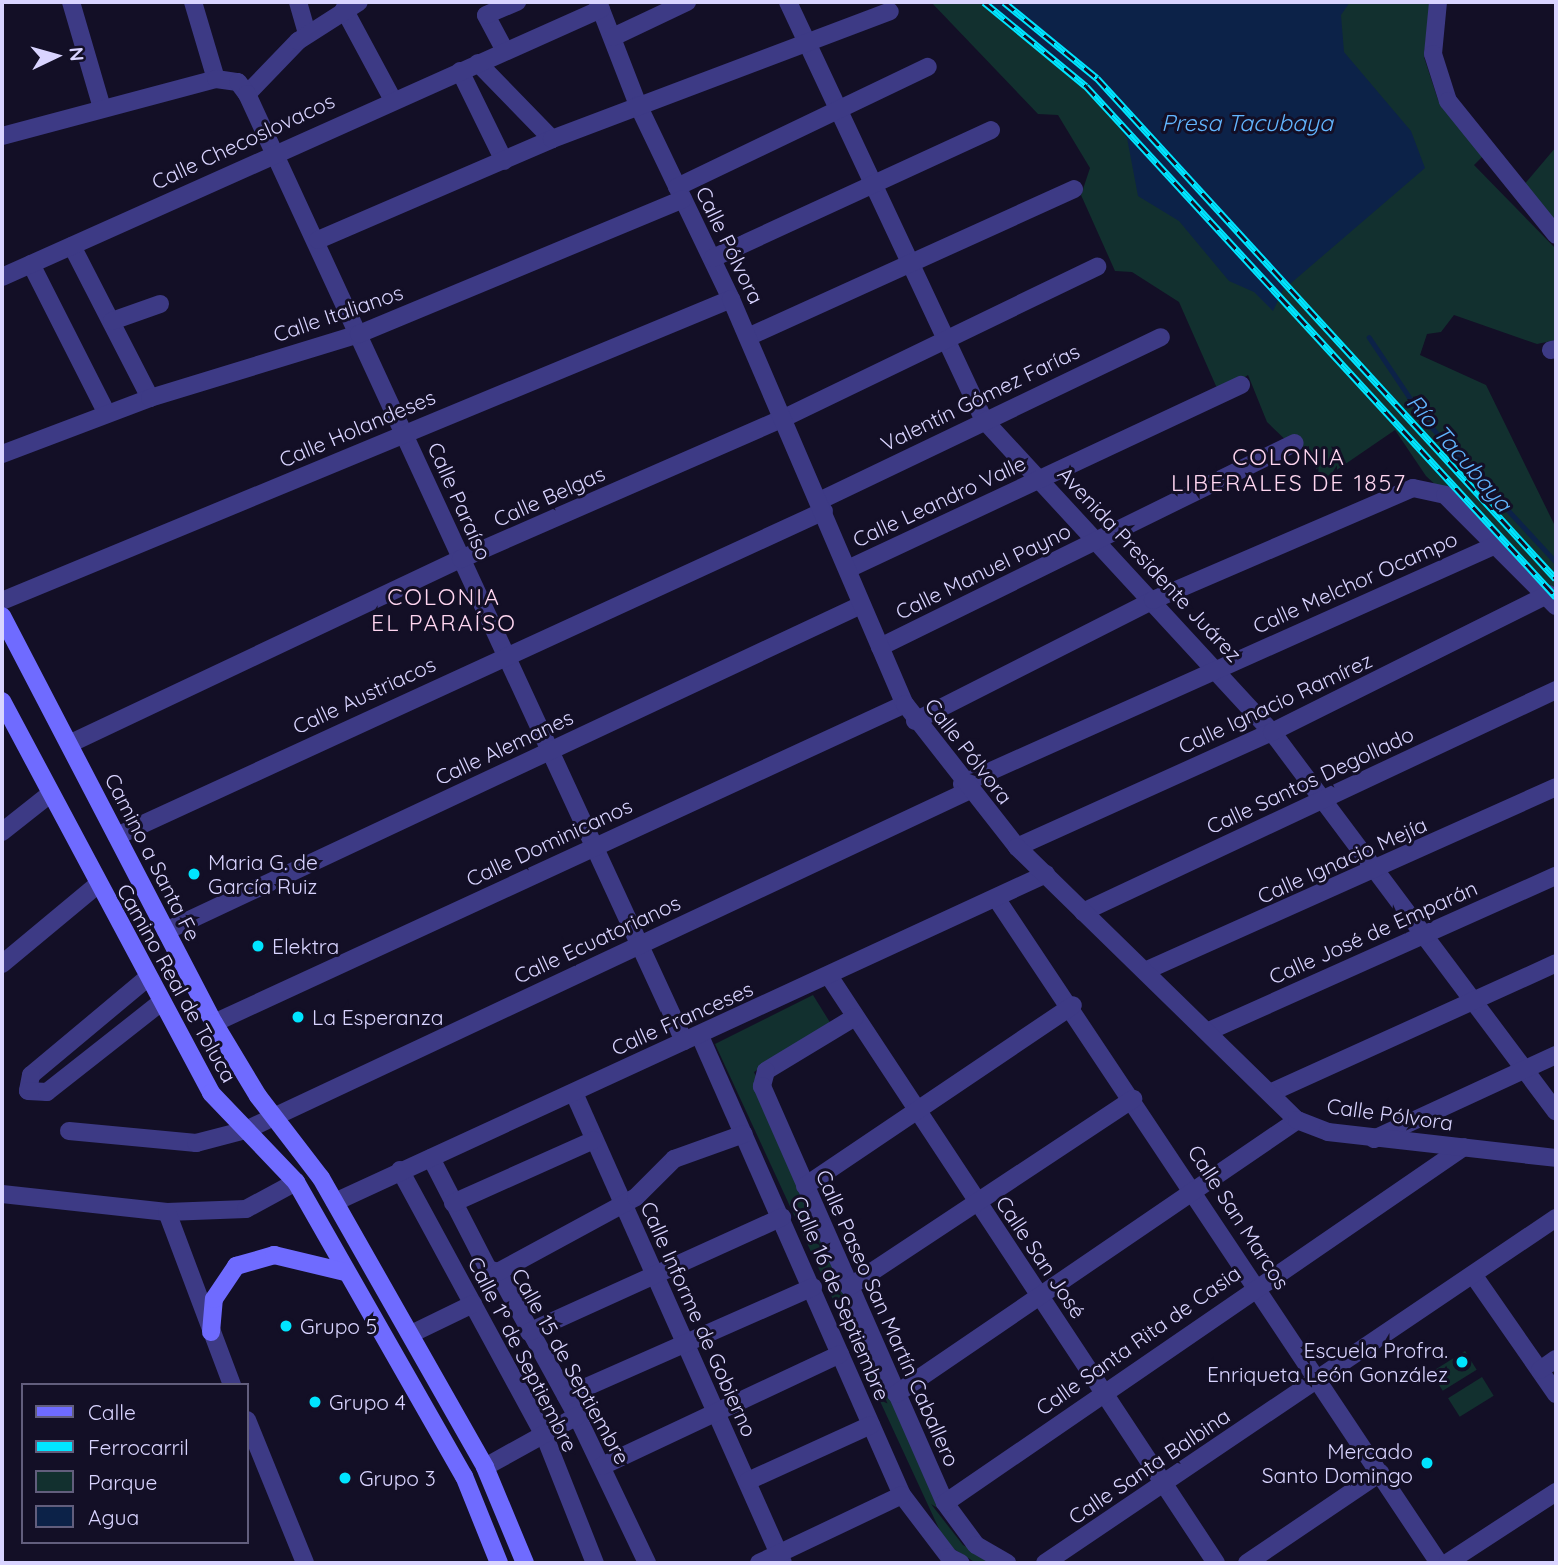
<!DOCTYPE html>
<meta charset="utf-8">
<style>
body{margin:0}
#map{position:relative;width:1558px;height:1565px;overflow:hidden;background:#130f26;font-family:Quicksand,sans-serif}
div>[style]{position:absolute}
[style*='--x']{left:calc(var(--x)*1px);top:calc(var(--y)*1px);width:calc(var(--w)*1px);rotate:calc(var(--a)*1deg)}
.green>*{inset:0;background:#12302f;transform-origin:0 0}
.water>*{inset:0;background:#0c2248}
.stream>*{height:4.5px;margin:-2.25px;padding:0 2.25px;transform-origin:2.25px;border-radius:2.25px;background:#0c2248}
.minor>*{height:18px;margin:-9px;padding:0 9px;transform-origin:9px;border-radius:9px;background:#3d3a85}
.tertiary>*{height:18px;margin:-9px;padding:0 9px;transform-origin:9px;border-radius:9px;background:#3d3a85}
.secondary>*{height:18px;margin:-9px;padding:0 9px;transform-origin:9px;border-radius:9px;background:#6f6bff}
.rail>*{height:7px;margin-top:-3.5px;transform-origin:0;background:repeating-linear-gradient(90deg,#130f26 0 13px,#00e5ff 0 26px);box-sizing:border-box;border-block:2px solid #00e5ff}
.dots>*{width:19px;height:19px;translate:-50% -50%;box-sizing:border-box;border:4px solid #130f26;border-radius:50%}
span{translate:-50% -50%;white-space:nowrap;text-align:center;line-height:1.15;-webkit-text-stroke:6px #130f26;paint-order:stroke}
.street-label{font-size:21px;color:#d9d4ff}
.poi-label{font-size:21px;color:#d9d4ff}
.left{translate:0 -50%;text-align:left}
.right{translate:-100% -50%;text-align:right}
.water-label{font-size:23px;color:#62b6ff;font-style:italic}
.neighbourhood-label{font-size:23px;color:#ffd6f0;letter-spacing:2px}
.frame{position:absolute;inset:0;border:4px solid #d9d4ff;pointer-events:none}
.legend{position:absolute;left:21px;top:1383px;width:228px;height:161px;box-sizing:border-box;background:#130f26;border:2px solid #625e7d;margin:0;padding:9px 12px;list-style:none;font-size:21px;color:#d9d4ff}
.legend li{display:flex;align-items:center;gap:14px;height:35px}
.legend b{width:35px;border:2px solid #625e7d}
.north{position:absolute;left:21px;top:21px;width:70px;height:70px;-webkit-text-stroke:5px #130f26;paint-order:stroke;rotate:85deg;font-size:19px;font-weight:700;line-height:28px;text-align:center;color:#d9d4ff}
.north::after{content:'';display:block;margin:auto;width:24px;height:32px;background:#d9d4ff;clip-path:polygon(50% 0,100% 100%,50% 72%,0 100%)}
</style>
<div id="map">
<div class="green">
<div style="clip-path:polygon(931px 2px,1430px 2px,1424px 57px,1438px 100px,1484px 155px,1474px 165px,1556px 249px,1556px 340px,1537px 344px,1454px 315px,1441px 332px,1427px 334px,1420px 355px,1486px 385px,1556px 528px,1556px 597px,1426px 476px,1395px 430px,1322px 480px,1305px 447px,1294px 448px,1267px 422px,1248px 375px,1224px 391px,1216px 386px,1179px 302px,1132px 272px,1115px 271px,1081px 195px,1090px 168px,1058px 115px,1038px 114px)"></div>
<div style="clip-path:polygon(1556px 147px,1556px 221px,1523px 186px)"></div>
<div style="clip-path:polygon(813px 995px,831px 1024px,754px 1072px,877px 1365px,947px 1514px,931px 1504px,963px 1545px,996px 1563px,976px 1563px,946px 1544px,715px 1044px)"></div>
<div style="left:1465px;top:1351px;width:22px;height:40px;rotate:58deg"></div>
<div style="left:1482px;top:1377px;width:22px;height:40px;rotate:58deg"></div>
</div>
<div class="water">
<div style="clip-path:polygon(979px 2px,1350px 2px,1341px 15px,1344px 52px,1411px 131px,1425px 168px,1283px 290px,1273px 311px,1254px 292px,1229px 281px,1179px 221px,1138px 196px,1127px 138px,1090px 86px)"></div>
</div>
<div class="stream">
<div style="--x:1369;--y:337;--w:99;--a:56.1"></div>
<div style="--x:1424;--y:419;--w:195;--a:47.3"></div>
</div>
<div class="minor">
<div style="--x:71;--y:2;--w:110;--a:73.7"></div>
<div style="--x:193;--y:2;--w:80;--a:73.4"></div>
<div style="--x:298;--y:2;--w:33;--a:74"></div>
<div style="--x:598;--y:2;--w:110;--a:68.8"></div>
<div style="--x:638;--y:105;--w:215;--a:64.4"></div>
<div style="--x:788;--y:2;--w:460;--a:64.9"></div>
<div style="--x:983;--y:419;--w:426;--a:47.3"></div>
<div style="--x:1272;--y:732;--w:474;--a:53.2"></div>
<div style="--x:1438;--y:2;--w:52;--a:95.5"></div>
<div style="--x:1433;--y:54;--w:49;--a:72.3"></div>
<div style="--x:1448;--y:101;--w:172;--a:51.1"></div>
<div style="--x:344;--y:9;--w:101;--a:61.7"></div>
<div style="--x:613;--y:37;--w:82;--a:-25.3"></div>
<div style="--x:504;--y:49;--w:38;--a:-118"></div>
<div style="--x:486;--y:15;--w:34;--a:-23"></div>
<div style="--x:478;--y:63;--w:106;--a:45.8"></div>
<div style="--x:460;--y:71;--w:100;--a:63.9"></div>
<div style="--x:247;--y:94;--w:74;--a:-46.1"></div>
<div style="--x:298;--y:41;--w:72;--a:-32.6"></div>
<div style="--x:2;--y:136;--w:221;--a:-14.9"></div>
<div style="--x:216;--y:79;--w:22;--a:8"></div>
<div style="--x:238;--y:82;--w:15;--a:53"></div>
<div style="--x:247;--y:94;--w:1043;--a:65.23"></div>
<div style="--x:677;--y:187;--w:278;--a:-25.6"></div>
<div style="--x:318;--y:240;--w:255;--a:-23.3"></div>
<div style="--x:552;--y:139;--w:361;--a:-20.7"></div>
<div style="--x:72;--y:246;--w:171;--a:62.8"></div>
<div style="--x:713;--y:258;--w:306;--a:-24.7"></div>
<div style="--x:31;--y:264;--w:168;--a:63.1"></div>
<div style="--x:2;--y:277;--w:656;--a:-24.1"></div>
<div style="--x:112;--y:321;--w:51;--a:-19.5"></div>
<div style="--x:748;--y:337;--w:358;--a:-24.4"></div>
<div style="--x:1551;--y:350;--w:5;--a:-11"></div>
<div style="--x:2;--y:454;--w:158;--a:-20.7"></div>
<div style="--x:150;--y:398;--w:219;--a:-17"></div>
<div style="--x:359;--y:334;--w:351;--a:-22.6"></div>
<div style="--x:819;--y:501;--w:379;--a:-25.6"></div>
<div style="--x:848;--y:569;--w:434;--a:-25.1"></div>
<div style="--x:880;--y:647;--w:462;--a:-26.2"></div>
<div style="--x:915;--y:721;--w:267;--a:-26.9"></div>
<div style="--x:1153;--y:600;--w:283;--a:-23.3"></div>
<div style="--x:1413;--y:488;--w:33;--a:12"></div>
<div style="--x:1445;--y:495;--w:157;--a:45"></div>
<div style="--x:69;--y:744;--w:433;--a:-25.3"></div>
<div style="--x:461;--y:559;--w:352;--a:-23.6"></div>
<div style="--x:784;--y:418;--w:348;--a:-25.8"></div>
<div style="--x:962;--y:784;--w:587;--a:-24.12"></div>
<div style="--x:2;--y:832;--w:61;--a:-38.4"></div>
<div style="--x:117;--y:836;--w:778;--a:-24.69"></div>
<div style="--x:1017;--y:847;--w:280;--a:-24.3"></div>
<div style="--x:1272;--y:732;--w:309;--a:-26.5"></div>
<div style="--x:996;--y:898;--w:799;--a:56.33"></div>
<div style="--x:1083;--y:912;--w:523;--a:-25.14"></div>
<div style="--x:166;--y:931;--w:768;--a:-25.13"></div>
<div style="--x:2;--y:964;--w:124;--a:-39.7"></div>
<div style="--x:1145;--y:971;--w:450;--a:-24.1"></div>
<div style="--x:829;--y:976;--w:703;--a:56.6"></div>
<div style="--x:146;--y:979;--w:150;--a:140.1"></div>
<div style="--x:31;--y:1075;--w:16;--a:101"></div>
<div style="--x:28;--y:1091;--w:19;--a:3"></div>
<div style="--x:47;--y:1092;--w:142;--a:-38.2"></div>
<div style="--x:855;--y:1017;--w:104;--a:148.8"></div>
<div style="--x:766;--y:1071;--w:16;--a:105"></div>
<div style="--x:762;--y:1086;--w:455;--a:66.3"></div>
<div style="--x:945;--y:1503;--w:52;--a:53.6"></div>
<div style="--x:976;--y:1545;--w:36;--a:30"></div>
<div style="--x:214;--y:1023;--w:761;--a:-24.78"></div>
<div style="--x:1209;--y:1031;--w:380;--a:-24.1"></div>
<div style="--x:700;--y:1036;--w:501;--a:66.25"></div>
<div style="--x:902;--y:1495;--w:78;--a:52.8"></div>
<div style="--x:949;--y:1557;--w:13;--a:27"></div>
<div style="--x:574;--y:1093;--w:514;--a:66.03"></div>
<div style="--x:1270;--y:1093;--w:314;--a:-24.4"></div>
<div style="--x:69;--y:1131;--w:128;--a:5.4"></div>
<div style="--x:196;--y:1143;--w:52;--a:-14.6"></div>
<div style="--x:246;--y:1130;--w:798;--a:-25.15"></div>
<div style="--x:1374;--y:1139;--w:200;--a:-24.8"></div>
<div style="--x:431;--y:1158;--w:125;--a:62.8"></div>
<div style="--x:488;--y:1269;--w:10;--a:17"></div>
<div style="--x:498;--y:1272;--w:164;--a:61.3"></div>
<div style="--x:577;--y:1416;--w:163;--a:64.5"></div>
<div style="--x:400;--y:1170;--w:304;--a:61.5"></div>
<div style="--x:545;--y:1437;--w:136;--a:68.4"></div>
<div style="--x:805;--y:1186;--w:323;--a:-34"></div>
<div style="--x:2;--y:1194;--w:166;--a:6.2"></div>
<div style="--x:167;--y:1212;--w:79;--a:-2.2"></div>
<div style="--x:246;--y:1209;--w:57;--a:-28.4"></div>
<div style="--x:335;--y:1202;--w:783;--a:-24.76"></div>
<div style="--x:453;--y:1203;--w:154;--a:-24.1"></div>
<div style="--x:167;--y:1212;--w:185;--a:69.4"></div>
<div style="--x:498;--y:1272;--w:157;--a:-28.5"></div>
<div style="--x:636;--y:1197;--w:54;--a:-45"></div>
<div style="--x:674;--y:1159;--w:74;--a:-19.7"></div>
<div style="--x:1474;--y:1276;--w:144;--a:55.2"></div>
<div style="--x:849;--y:1287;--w:341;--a:-33.5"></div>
<div style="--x:529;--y:1332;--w:278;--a:-24.4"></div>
<div style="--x:411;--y:1334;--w:69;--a:-25.8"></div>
<div style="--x:1540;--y:1370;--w:19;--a:-35"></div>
<div style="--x:896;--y:1394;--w:486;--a:-34.3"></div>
<div style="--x:566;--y:1396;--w:270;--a:-23.8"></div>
<div style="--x:247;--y:1420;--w:154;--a:67.9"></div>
<div style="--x:602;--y:1466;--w:263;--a:-25.2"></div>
<div style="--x:485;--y:1467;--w:105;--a:-29"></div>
<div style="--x:748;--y:1481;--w:135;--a:-24.5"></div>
<div style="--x:945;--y:1503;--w:629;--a:-34.45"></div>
<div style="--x:759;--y:1563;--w:158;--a:-25.4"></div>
<div style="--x:1045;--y:1563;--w:617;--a:-34.03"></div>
<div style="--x:1247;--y:1563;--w:161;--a:-34.1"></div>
<div style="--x:1447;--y:1563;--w:130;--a:-33.1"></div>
</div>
<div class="tertiary">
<div style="--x:2;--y:601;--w:789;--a:-22.5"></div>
<div style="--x:731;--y:299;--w:441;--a:66.8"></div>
<div style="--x:905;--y:704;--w:182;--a:51.9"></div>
<div style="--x:1017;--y:847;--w:391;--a:44.3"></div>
<div style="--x:1297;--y:1120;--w:33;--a:21"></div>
<div style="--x:1328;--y:1132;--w:229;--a:6.5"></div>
</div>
<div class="secondary">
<div style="--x:2;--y:616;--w:459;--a:62.5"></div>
<div style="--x:214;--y:1023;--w:85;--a:58.9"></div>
<div style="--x:258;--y:1096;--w:103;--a:52.5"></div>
<div style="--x:321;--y:1178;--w:332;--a:60.4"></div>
<div style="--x:485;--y:1467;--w:104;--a:67.4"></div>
<div style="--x:2;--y:701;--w:444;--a:61.9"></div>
<div style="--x:211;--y:1093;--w:123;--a:46.3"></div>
<div style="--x:296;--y:1182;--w:339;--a:60.3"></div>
<div style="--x:464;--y:1476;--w:94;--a:68.1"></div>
<div style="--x:211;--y:1332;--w:33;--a:-85"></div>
<div style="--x:214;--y:1299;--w:40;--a:-56"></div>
<div style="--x:236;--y:1266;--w:40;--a:-16"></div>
<div style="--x:274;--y:1255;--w:73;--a:13.5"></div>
</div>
<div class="rail">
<div style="--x:984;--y:2;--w:132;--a:39.5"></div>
<div style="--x:1086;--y:86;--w:694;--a:47.39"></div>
<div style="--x:1004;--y:2;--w:120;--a:39.3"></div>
<div style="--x:1097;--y:78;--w:679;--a:47.51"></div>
</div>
<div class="dots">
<div style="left:194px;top:874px;background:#00e5ff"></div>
<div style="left:258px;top:946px;background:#00e5ff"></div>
<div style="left:298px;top:1017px;background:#00e5ff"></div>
<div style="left:286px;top:1326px;background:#00e5ff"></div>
<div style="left:1462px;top:1362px;background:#00e5ff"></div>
<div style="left:315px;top:1402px;background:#00e5ff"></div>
<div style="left:1427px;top:1463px;background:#00e5ff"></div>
<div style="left:345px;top:1478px;background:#00e5ff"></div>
</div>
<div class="street-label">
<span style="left:243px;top:141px;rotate:-25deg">Calle Checoslovacos</span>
<span style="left:730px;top:245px;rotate:64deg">Calle Pólvora</span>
<span style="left:338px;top:313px;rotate:-19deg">Calle Italianos</span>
<span style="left:980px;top:397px;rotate:-26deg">Valentín Gómez Farías</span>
<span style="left:357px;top:428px;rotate:-23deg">Calle Holandeses</span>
<span style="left:549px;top:496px;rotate:-24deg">Calle Belgas</span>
<span style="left:460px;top:501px;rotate:66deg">Calle Paraíso</span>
<span style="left:939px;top:501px;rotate:-25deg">Calle Leandro Valle</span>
<span style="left:1150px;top:564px;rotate:47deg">Avenida Presidente Juárez</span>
<span style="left:983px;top:571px;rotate:-26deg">Calle Manuel Payno</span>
<span style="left:1355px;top:582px;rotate:-24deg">Calle Melchor Ocampo</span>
<span style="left:364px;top:695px;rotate:-25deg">Calle Austriacos</span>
<span style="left:1275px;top:703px;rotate:-25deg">Calle Ignacio Ramírez</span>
<span style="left:504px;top:747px;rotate:-25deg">Calle Alemanes</span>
<span style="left:969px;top:751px;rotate:52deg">Calle Pólvora</span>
<span style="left:1310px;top:780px;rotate:-25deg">Calle Santos Degollado</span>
<span style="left:549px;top:842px;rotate:-25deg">Calle Dominicanos</span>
<span style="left:153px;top:857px;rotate:63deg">Camino a Santa Fe</span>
<span style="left:1342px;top:860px;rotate:-24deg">Calle Ignacio Mejía</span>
<span style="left:1373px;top:932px;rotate:-24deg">Calle José de Emparán</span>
<span style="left:597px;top:939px;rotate:-25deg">Calle Ecuatorianos</span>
<span style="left:177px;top:983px;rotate:61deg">Camino Real de Toluca</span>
<span style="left:682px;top:1018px;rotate:-24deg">Calle Franceses</span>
<span style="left:1390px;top:1114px;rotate:8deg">Calle Pólvora</span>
<span style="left:1239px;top:1217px;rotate:57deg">Calle San Marcos</span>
<span style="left:1041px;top:1257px;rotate:56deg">Calle San José</span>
<span style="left:841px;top:1298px;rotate:67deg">Calle 16 de Septiembre</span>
<span style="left:888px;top:1318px;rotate:66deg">Calle Paseo San Martín Caballero</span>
<span style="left:699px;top:1319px;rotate:66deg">Calle Informe de Gobierno</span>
<span style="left:1138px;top:1340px;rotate:-35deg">Calle Santa Rita de Casia</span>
<span style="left:523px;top:1354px;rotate:63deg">Calle 1º de Septiembre</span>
<span style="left:571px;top:1366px;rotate:61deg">Calle 15 de Septiembre</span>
<span style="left:1149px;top:1466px;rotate:-34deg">Calle Santa Balbina</span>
</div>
<div class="poi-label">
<span class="left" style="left:208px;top:874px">Maria G. de<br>García Ruiz</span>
<span class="left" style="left:272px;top:946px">Elektra</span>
<span class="left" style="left:312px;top:1017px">La Esperanza</span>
<span class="left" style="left:300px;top:1326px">Grupo 5</span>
<span class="right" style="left:1448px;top:1362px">Escuela Profra.<br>Enriqueta León González</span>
<span class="left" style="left:329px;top:1402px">Grupo 4</span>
<span class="right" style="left:1413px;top:1463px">Mercado<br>Santo Domingo</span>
<span class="left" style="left:359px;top:1478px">Grupo 3</span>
</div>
<div class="water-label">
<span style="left:1247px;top:123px">Presa Tacubaya</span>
<span style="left:1459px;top:453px;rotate:49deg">Río Tacubaya</span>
</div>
<div class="neighbourhood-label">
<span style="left:1289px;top:470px">COLONIA<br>LIBERALES DE 1857</span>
<span style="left:444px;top:610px">COLONIA<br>EL PARAÍSO</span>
</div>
<div class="frame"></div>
<ul class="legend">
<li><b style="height:9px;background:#6f6bff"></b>Calle</li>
<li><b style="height:9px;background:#00e5ff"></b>Ferrocarril</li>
<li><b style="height:19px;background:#12302f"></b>Parque</li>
<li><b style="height:19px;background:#0c2248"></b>Agua</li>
</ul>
<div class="north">N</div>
</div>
